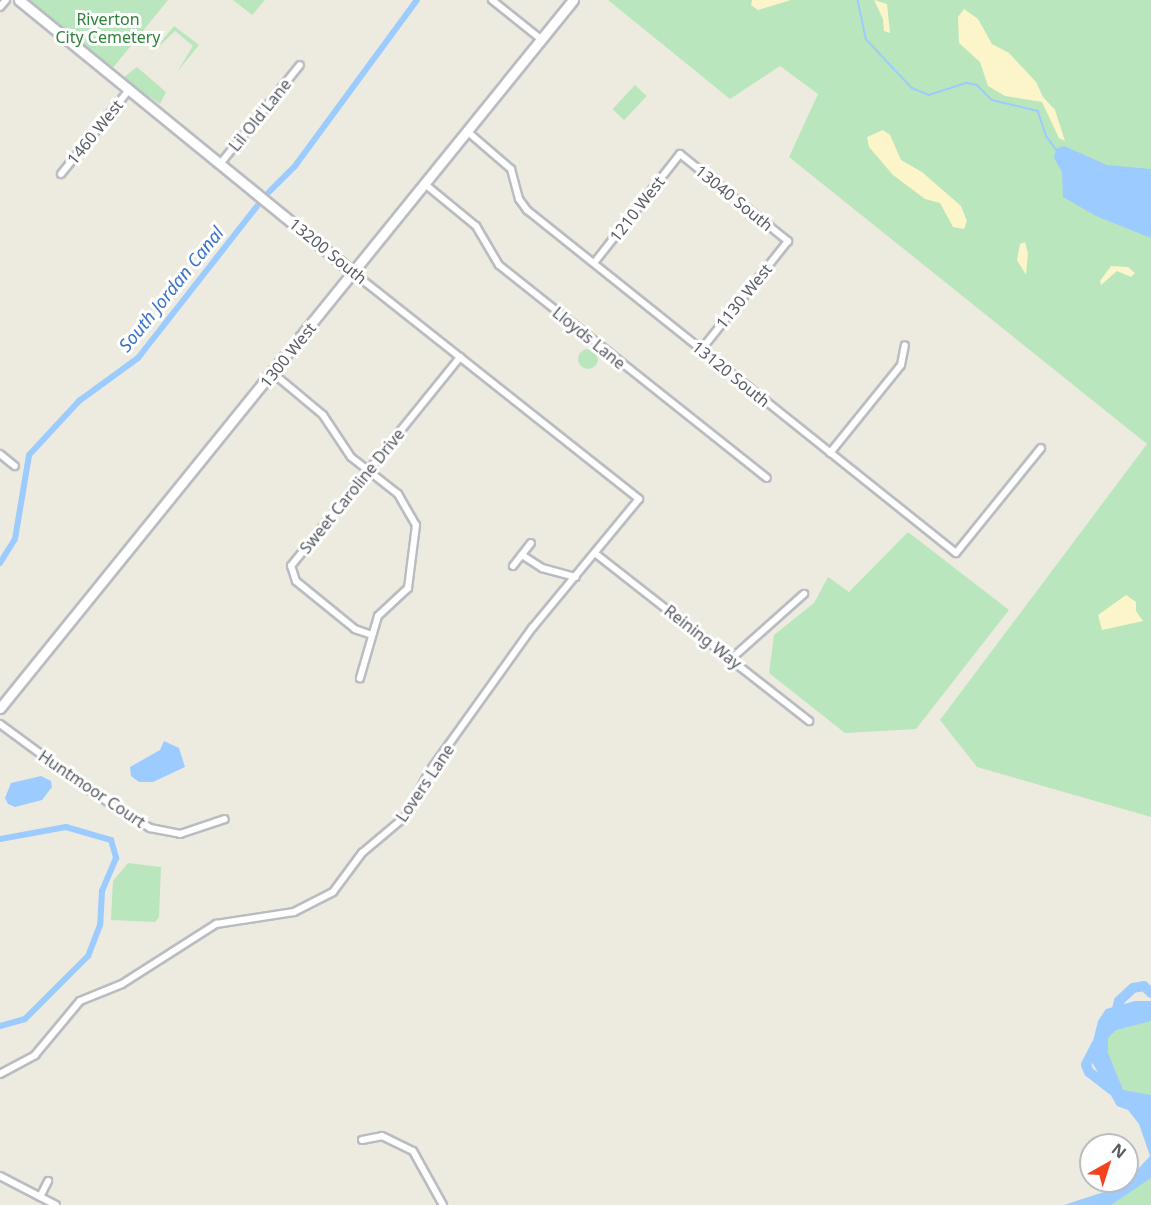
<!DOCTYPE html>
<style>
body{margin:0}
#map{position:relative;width:1151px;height:1205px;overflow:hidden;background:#edebdf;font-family:"Noto Sans",sans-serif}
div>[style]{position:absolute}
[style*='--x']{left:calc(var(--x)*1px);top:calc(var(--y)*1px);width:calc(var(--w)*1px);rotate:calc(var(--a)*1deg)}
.green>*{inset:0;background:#b9e6bd;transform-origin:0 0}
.round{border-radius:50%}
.sand>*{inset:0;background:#fcf5ca}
.water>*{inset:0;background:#9ccbff}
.stream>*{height:1.5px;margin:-0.75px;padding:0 0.75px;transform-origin:0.75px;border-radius:0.75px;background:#9ccbff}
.canal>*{height:6px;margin:-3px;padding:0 3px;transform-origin:3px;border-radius:3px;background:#9ccbff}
.river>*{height:10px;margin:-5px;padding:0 5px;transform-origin:5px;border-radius:5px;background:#9ccbff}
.roads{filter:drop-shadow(2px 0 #babcc2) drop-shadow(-2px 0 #babcc2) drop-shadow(0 2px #babcc2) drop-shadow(0 -2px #babcc2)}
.street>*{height:6px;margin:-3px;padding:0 3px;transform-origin:3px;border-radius:3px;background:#fff}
.secondary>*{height:9px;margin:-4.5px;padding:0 4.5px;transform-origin:4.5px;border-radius:4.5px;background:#fff}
span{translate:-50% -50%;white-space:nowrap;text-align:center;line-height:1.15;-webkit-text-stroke:6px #fff;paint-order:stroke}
.park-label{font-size:16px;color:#2e823a}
.street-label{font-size:16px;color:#585b61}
.water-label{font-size:18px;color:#3972c9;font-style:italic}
.north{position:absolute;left:1079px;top:1133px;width:60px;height:60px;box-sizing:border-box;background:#fff;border:2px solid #bcbdc0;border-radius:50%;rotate:39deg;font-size:16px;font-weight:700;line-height:24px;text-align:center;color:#585b61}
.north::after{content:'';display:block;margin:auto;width:21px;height:27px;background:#f3431f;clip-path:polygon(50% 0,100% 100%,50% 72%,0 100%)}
</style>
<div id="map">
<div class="green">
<div style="clip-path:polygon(28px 0,168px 0,112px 69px)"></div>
<div style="clip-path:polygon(233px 0,265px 0,252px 15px)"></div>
<div style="clip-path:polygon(608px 0,1151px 0,1151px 817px,977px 767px,940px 720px,1147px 444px,789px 157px,818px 94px,780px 66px,730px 99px)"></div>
<div style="clip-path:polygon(174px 26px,199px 45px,177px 72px,193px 46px,175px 31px,152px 53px)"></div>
<div style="clip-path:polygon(137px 67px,166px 92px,160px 104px,123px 78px)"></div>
<div style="left:635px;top:85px;width:16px;height:33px;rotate:43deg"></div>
<div class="round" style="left:578px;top:349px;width:20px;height:20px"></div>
<div style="clip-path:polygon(908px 532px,1009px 610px,916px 729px,845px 733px,769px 673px,774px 635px,814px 603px,828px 577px,849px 592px)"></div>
<div style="clip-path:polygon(128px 863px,161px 867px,159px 917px,155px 922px,111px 920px,113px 881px)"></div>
<div style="clip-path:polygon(1151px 1014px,1151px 1121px,1116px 1089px,1103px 1044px,1112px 1026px)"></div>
<div style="clip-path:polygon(1151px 1173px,1151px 1205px,1089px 1205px)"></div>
</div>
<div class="sand">
<div style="clip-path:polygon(752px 0,791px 0,758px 10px,751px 5px)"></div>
<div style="clip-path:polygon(874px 0,887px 4px,890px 33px,884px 31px,883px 19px)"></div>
<div style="clip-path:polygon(964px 9px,978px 19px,992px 44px,1009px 53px,1036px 82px,1043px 97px,1055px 110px,1065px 141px,1059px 138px,1042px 102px,1005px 96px,988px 86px,980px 62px,959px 43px,958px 17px)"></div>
<div style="clip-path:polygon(883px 130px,890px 135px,901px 160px,922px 172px,961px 206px,967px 221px,964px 229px,953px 227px,940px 203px,925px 199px,893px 175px,869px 147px,867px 137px)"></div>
<div style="clip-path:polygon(1025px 242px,1028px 253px,1026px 275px,1017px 260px,1020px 244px)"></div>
<div style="clip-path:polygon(1111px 266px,1128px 267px,1135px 273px,1131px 277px,1117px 271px,1101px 285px,1100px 281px)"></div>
<div style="clip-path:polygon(1126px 595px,1136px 602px,1136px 611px,1143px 621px,1102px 630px,1098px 615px)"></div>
</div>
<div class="water">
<div style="clip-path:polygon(1064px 146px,1107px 165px,1151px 169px,1151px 238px,1096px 216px,1063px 197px,1062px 172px,1054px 158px,1056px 149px)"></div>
<div style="clip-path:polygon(164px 741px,179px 748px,185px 767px,153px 782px,139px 782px,131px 776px,130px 767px,160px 750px)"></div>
<div style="clip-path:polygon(41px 776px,51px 781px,52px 787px,42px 800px,15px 807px,8px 804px,5px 798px,11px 783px)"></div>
<div style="clip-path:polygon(1135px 1001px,1151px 1001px,1151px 1021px,1116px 1030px,1108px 1038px,1108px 1053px,1123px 1090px,1151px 1095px,1151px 1178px,1111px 1205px,1064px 1205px,1113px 1189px,1127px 1181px,1150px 1156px,1139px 1124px,1128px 1110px,1117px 1106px,1089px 1057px,1098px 1021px,1106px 1009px)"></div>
</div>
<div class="stream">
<div style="--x:858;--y:0;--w:40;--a:78"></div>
<div style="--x:866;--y:39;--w:67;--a:46.8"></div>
<div style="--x:912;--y:88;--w:18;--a:22"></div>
<div style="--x:929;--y:95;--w:40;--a:-18"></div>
<div style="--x:967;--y:83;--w:10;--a:11"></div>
<div style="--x:977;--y:85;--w:21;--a:45"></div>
<div style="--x:992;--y:100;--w:47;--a:13.4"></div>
<div style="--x:1038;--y:111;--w:28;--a:71"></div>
<div style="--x:1047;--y:137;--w:15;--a:53"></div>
</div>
<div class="canal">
<div style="--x:269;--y:192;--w:37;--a:-45"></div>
<div style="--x:295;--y:166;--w:206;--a:-53.7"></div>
<div style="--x:0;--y:563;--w:28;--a:-58"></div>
<div style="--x:15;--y:539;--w:85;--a:-80.5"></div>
<div style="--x:29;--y:455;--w:74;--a:-47.2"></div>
<div style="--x:79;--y:401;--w:73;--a:-36.1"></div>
<div style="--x:138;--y:358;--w:193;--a:-51.9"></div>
<div style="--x:0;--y:839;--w:67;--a:-10.3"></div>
<div style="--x:66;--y:827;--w:47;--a:16.1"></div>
<div style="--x:111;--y:840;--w:19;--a:74"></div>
<div style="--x:116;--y:858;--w:36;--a:113"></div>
<div style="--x:102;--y:891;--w:34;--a:93"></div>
<div style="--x:100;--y:925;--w:33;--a:111"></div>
<div style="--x:88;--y:956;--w:89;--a:135"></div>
<div style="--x:25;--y:1019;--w:26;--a:164"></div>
</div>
<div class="river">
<div style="--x:1115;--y:1017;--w:16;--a:-76"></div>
<div style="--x:1119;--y:1001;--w:19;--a:-43"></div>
<div style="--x:1133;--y:988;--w:11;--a:-10"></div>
<div style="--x:1144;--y:986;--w:10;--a:45"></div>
<div style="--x:1096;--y:1045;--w:22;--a:117"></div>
<div style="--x:1086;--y:1065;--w:8;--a:67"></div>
<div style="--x:1089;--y:1072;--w:29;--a:38"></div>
</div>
<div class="roads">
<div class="street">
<div style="--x:492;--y:0;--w:64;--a:38.7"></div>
<div style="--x:0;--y:7;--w:9;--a:-49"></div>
<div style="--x:468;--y:132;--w:57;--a:40.7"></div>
<div style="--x:511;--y:169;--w:31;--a:75"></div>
<div style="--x:519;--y:199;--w:14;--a:54"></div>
<div style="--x:527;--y:210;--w:549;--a:38.64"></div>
<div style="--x:956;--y:553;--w:135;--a:-51"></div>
<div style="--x:220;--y:164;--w:127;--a:-51.1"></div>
<div style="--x:61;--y:174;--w:108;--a:-51"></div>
<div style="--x:426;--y:185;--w:65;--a:39.4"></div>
<div style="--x:476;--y:226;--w:45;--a:59.5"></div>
<div style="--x:499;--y:265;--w:342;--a:38.5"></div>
<div style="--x:594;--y:263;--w:139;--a:-51.7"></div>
<div style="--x:680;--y:154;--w:139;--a:38.9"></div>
<div style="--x:788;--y:241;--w:139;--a:128.6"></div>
<div style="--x:274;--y:374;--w:64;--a:39.9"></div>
<div style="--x:323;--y:415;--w:50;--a:56.3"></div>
<div style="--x:351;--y:457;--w:60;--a:38.2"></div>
<div style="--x:398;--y:494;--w:36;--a:60"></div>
<div style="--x:416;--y:525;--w:64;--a:97.2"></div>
<div style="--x:408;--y:588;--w:41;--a:137"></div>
<div style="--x:378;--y:616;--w:65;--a:106.2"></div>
<div style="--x:830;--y:453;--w:113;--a:-51.1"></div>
<div style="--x:901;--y:365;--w:20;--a:-79"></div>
<div style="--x:0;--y:454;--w:19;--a:39"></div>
<div style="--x:596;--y:554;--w:271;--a:38.1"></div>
<div style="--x:522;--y:555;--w:24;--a:33"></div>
<div style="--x:542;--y:568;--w:35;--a:15"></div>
<div style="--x:513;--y:566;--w:29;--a:-52"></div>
<div style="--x:372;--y:635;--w:18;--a:-161"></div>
<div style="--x:355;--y:629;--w:76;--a:-140.9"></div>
<div style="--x:296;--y:581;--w:16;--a:-108"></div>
<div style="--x:291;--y:566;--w:269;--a:-51"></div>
<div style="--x:731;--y:659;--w:98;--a:-41.7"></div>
<div style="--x:0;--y:724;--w:118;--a:36.4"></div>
<div style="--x:95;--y:794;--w:65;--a:31.7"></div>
<div style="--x:150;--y:828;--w:31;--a:11"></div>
<div style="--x:180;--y:834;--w:47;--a:-18.4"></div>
<div style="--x:0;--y:1074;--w:40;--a:-28"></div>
<div style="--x:35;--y:1055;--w:70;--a:-50.2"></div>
<div style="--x:80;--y:1001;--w:45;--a:-22"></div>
<div style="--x:122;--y:984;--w:112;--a:-32.6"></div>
<div style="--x:216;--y:924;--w:79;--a:-8.7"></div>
<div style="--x:294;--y:912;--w:44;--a:-27.1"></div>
<div style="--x:333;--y:892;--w:49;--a:-53.4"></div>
<div style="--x:362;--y:853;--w:57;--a:-40.1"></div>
<div style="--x:406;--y:816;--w:50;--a:-62.4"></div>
<div style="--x:429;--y:772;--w:178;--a:-54.4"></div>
<div style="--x:533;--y:627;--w:166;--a:-50.4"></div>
<div style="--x:639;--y:499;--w:364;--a:-141.6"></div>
<div style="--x:362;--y:1140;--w:20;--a:-11"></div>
<div style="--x:382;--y:1136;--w:34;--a:26"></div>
<div style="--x:413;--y:1151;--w:62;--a:60.9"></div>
<div style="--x:0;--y:1176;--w:63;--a:27.4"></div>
<div style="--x:40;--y:1197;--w:18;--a:-63"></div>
</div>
<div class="secondary">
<div style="--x:19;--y:0;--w:432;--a:39.2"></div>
<div style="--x:0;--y:708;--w:911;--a:-51.02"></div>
</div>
</div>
<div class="park-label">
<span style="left:108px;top:28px">Riverton<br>City Cemetery</span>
</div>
<div class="street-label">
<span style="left:260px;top:115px;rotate:-51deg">Lil Old Lane</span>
<span style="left:95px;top:132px;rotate:-51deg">1460 West</span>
<span style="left:734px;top:198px;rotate:39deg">13040 South</span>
<span style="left:637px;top:209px;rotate:-52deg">1210 West</span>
<span style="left:328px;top:251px;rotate:39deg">13200 South</span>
<span style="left:744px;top:296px;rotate:-51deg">1130 West</span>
<span style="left:589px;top:338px;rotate:39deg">Lloyds Lane</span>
<span style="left:288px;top:355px;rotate:-51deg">1300 West</span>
<span style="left:731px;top:374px;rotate:39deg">13120 South</span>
<span style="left:352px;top:491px;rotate:-51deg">Sweet Caroline Drive</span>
<span style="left:703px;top:637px;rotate:38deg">Reining Way</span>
<span style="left:425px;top:783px;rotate:-56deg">Lovers Lane</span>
<span style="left:92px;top:789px;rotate:34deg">Huntmoor Court</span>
</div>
<div class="water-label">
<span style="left:171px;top:289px;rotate:-51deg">South Jordan Canal</span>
</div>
<div class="north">N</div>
</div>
